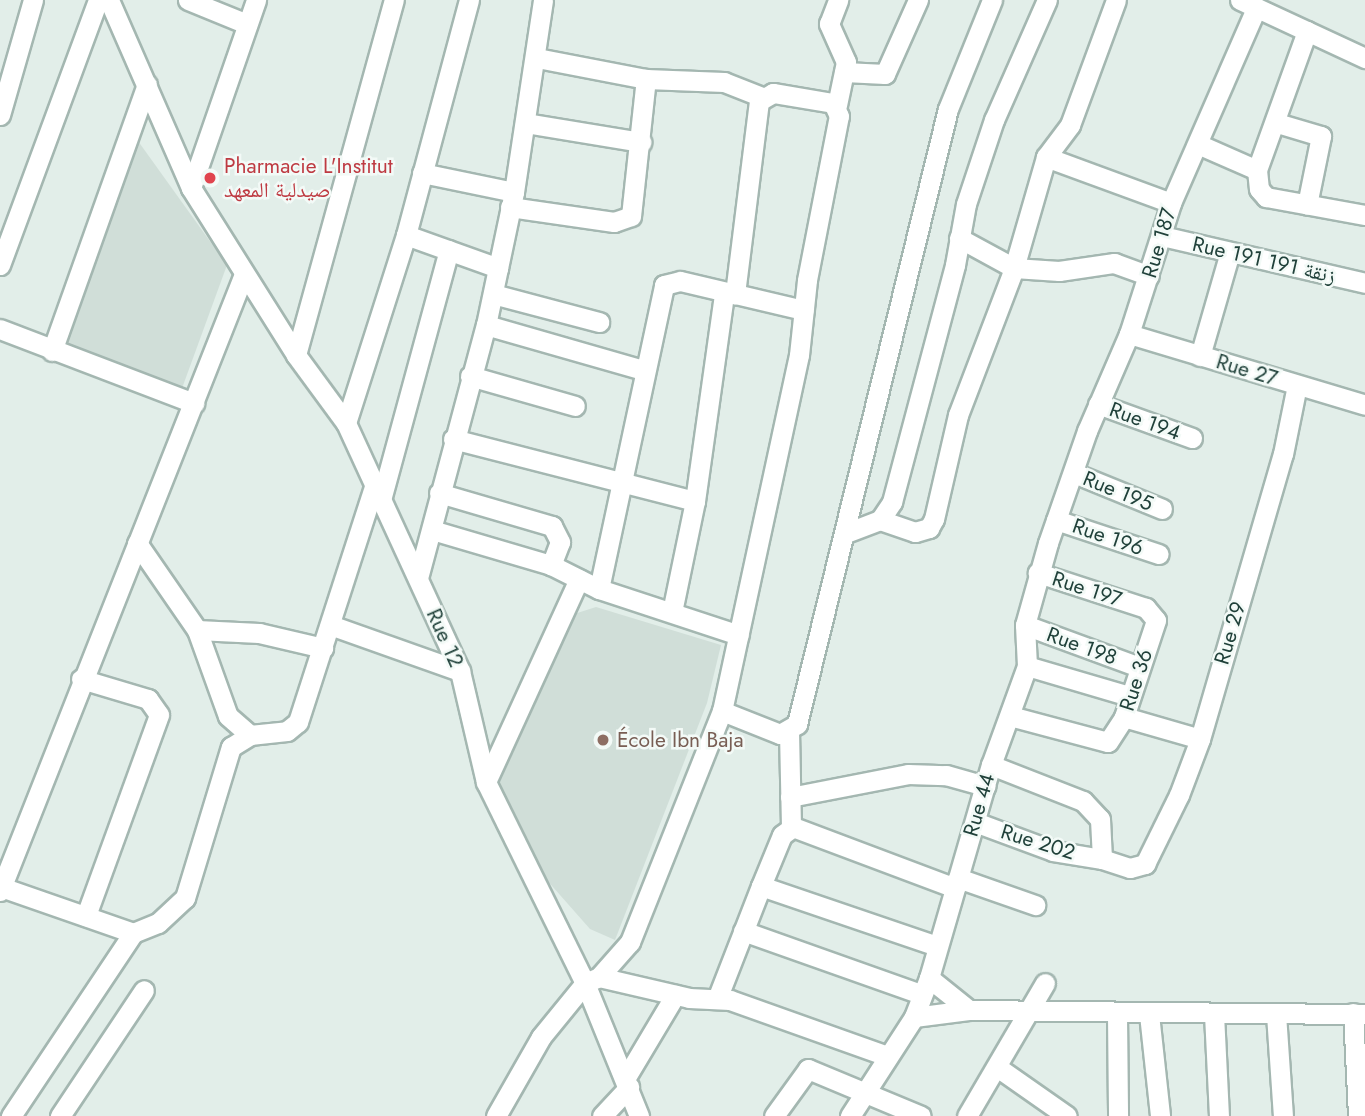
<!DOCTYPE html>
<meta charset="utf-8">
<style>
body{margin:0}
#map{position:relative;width:1365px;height:1116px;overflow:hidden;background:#e2eee9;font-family:Jost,"Noto Naskh Arabic",sans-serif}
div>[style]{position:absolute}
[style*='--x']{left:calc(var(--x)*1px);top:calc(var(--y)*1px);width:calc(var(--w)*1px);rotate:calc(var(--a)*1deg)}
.built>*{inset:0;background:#d0ded8}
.roads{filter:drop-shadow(2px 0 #a4b7b1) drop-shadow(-2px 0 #a4b7b1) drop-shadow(0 2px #a4b7b1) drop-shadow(0 -2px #a4b7b1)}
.minor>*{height:19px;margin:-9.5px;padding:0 9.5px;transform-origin:9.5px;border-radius:9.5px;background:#fff}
.dots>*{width:19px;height:19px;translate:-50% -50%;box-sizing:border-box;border:4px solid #f3faf7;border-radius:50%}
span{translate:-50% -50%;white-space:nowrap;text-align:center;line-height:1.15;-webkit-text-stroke:5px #f3faf7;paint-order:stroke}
.health-label{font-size:21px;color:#be3a42}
.left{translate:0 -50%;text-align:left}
.street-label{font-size:21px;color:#20413a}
.education-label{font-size:21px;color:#785e54}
</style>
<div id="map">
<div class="built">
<div style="clip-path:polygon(138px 141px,227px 265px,181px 391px,55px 349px)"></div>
<div style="clip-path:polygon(596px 607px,721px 645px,707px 703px,615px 940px,590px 929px,545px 878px,496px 776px,571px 615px)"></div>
</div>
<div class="roads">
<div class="minor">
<div style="--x:109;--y:0;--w:205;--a:66.4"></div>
<div style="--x:191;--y:188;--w:197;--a:57.8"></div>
<div style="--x:296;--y:355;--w:84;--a:53.7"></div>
<div style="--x:346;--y:423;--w:273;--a:65.3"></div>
<div style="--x:460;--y:671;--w:114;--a:76.8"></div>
<div style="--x:486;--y:782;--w:224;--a:63.8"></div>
<div style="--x:585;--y:983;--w:144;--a:67.9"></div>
<div style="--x:188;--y:0;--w:64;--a:22.1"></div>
<div style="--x:1240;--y:0;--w:138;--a:24.9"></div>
<div style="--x:1307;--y:31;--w:148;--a:109.8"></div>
<div style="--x:1257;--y:170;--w:19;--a:84"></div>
<div style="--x:1259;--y:189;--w:11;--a:49"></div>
<div style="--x:1266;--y:197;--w:101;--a:10.3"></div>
<div style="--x:537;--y:58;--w:111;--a:10.9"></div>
<div style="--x:844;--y:72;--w:41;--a:2.8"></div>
<div style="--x:885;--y:74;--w:81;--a:-66"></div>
<div style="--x:837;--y:105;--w:44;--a:-78.2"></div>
<div style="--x:846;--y:62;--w:42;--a:-114.1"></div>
<div style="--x:829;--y:24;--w:26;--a:-69"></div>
<div style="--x:0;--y:115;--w:120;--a:-74"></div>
<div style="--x:525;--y:123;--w:118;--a:9.3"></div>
<div style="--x:1277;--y:123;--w:46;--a:16.5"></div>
<div style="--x:1321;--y:136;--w:70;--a:101.5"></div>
<div style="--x:1200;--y:145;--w:62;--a:23.7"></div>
<div style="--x:1046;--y:157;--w:133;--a:20.2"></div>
<div style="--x:422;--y:173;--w:94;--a:11.7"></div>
<div style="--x:191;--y:188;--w:199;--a:-70.9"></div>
<div style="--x:510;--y:207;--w:105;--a:8.2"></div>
<div style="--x:614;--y:222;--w:18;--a:-19"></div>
<div style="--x:631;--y:216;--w:138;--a:-83.8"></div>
<div style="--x:646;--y:79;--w:78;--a:2.2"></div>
<div style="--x:724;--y:82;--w:41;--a:21.5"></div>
<div style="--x:406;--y:235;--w:98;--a:19.7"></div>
<div style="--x:1162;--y:236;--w:208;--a:13"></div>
<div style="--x:959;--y:238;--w:63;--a:28.6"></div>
<div style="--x:1014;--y:268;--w:45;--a:3.8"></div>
<div style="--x:1059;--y:271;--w:56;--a:-8.3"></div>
<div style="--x:1114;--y:263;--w:37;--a:20"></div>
<div style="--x:0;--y:265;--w:283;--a:-69.7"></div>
<div style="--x:493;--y:294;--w:110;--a:14.8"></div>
<div style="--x:486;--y:325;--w:163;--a:16"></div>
<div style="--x:0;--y:329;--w:208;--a:20.9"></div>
<div style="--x:1129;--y:334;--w:246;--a:16.7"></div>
<div style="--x:52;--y:351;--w:283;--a:-70.4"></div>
<div style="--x:296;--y:355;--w:368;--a:-74.6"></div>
<div style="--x:1200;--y:356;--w:108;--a:-73.9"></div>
<div style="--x:470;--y:376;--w:109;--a:15.9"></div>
<div style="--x:1098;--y:404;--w:100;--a:19.9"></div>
<div style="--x:346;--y:423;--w:197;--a:-72.3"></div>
<div style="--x:406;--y:235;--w:243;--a:-75"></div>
<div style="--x:453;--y:439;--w:250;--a:14.4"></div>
<div style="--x:1074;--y:473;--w:95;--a:22.2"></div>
<div style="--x:439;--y:493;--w:118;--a:16.3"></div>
<div style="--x:552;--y:526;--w:18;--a:63"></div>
<div style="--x:560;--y:542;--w:25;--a:111"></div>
<div style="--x:381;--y:500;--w:259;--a:-74.8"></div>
<div style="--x:880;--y:520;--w:37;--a:19"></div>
<div style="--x:915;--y:532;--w:15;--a:-16"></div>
<div style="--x:929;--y:528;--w:10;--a:-61"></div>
<div style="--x:934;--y:519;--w:107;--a:-77"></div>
<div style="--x:958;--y:415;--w:157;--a:-69.1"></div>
<div style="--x:1014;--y:268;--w:116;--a:-73.9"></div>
<div style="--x:1046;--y:157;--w:40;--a:-53"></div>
<div style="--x:1070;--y:125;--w:133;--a:-69.8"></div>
<div style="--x:1056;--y:520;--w:108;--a:18.3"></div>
<div style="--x:432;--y:530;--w:124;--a:16.4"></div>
<div style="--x:551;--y:565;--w:54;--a:26.6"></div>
<div style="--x:599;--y:589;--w:147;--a:18.2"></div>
<div style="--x:846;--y:533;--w:36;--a:-21"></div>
<div style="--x:880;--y:520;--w:22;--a:-56"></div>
<div style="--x:892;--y:502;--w:245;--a:-75.1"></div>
<div style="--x:955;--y:265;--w:62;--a:-79.8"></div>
<div style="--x:966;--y:204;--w:89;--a:-71.6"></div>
<div style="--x:994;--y:120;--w:131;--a:-66.2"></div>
<div style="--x:137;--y:543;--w:106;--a:55.4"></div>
<div style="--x:197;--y:630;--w:62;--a:2.8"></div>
<div style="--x:259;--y:633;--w:66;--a:13.2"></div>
<div style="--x:418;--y:578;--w:262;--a:-75"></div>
<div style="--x:486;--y:325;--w:136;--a:-78.1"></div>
<div style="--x:514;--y:192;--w:194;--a:-81.4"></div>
<div style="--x:599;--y:589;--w:311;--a:-77.9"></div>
<div style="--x:664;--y:285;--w:16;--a:-14"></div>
<div style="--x:680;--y:281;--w:127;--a:13.2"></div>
<div style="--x:672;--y:612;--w:113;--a:-78.3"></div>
<div style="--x:695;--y:501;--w:209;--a:-82"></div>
<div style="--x:330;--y:625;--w:138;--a:19.5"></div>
<div style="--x:1025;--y:625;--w:121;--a:20.2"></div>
<div style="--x:197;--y:630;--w:91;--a:70.2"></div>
<div style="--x:228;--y:716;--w:29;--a:41"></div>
<div style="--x:1027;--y:666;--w:106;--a:16.4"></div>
<div style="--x:81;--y:679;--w:70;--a:16.6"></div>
<div style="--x:148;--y:699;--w:19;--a:55"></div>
<div style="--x:159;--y:715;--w:214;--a:110"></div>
<div style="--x:722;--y:711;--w:62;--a:21.6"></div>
<div style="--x:780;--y:734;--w:20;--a:-30"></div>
<div style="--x:797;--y:724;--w:633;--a:-76.21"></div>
<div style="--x:948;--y:109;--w:118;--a:-68"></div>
<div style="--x:1010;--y:716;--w:101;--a:14.9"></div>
<div style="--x:1108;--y:742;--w:30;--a:-57"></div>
<div style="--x:1124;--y:717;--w:102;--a:-71.7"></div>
<div style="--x:1156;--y:620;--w:16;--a:-130"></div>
<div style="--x:1146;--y:608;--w:114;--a:-162"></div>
<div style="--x:1124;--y:717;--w:79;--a:16.1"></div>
<div style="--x:789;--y:731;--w:96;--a:88.8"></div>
<div style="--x:991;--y:765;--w:99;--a:21.4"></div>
<div style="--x:1083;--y:801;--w:25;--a:47"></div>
<div style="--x:1100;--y:819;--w:40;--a:87.1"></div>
<div style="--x:1102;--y:859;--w:29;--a:18"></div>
<div style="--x:1130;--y:868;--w:16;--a:-15"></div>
<div style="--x:1145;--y:864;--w:77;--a:-63.8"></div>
<div style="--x:1179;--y:795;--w:60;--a:-69.4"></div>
<div style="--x:1200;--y:739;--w:297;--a:-73.8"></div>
<div style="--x:1283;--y:454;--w:70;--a:-78.5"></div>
<div style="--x:486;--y:782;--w:223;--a:-65.4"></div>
<div style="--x:790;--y:797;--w:120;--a:-11"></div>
<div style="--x:908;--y:774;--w:38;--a:2"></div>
<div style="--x:946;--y:775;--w:41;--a:15.8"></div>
<div style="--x:975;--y:822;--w:83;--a:20.4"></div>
<div style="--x:1053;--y:851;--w:50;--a:9.3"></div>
<div style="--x:958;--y:878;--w:82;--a:19.3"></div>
<div style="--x:4;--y:888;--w:137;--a:19.2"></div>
<div style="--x:0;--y:891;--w:663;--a:-68.42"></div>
<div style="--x:743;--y:931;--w:189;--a:19.5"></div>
<div style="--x:937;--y:946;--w:186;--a:-161.2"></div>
<div style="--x:761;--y:886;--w:55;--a:-67.6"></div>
<div style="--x:782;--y:835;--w:14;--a:-36"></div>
<div style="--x:793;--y:827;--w:173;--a:20.6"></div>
<div style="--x:599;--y:977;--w:92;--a:13.1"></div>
<div style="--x:689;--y:998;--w:41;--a:2.8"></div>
<div style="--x:730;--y:1000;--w:167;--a:19.6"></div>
<div style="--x:929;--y:978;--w:51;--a:38.7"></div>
<div style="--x:717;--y:999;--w:121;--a:-68.7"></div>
<div style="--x:1353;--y:1013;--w:103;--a:87.2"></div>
<div style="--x:1149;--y:1014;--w:103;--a:83.8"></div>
<div style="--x:1214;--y:1014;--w:102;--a:87.2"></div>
<div style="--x:1276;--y:1014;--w:102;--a:86.1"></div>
<div style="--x:1117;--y:1015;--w:101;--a:89.4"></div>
<div style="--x:914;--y:1017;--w:55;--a:-7.3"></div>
<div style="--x:969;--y:1010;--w:396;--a:0.6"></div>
<div style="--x:997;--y:1067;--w:85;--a:35"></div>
<div style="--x:625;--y:1079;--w:98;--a:-59.2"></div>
<div style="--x:11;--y:1116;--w:220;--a:-56.3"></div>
<div style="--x:133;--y:933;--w:27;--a:-22"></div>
<div style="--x:158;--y:923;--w:37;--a:-43"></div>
<div style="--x:185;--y:898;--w:158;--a:-73.1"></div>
<div style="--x:231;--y:747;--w:22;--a:-32"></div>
<div style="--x:250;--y:735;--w:37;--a:-6"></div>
<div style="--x:287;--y:731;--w:14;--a:-39"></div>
<div style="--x:298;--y:722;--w:250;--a:-72.1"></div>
<div style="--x:60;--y:1116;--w:151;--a:-56.3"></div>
<div style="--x:496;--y:1116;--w:91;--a:-60.3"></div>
<div style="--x:541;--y:1037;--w:70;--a:-50.8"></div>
<div style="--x:585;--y:983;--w:15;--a:-23"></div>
<div style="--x:599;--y:977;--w:47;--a:-48.5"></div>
<div style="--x:630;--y:942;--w:249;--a:-68.3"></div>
<div style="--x:722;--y:711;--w:364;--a:-77.8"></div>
<div style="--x:799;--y:355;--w:75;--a:-83.9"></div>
<div style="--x:807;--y:280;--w:167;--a:-79"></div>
<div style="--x:839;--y:116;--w:14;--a:-115"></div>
<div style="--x:833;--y:103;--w:61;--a:-170.5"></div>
<div style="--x:773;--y:93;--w:16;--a:150"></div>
<div style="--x:759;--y:101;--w:195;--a:97.1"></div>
<div style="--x:602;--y:1116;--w:40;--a:-47"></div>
<div style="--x:774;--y:1116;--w:58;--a:-54.1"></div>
<div style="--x:808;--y:1069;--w:122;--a:22.6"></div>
<div style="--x:850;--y:1116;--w:118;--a:-57.1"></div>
<div style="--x:914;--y:1017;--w:42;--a:-69"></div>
<div style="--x:929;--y:978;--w:222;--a:-73.8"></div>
<div style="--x:991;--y:765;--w:105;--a:-70"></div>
<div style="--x:1027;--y:666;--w:41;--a:-92.8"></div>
<div style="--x:1025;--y:625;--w:85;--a:-74.3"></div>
<div style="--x:1048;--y:543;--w:119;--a:-70.8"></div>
<div style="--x:1087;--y:431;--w:106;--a:-66.6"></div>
<div style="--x:1129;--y:334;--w:138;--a:-72.2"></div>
<div style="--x:1171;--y:203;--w:213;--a:-66.4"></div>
<div style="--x:967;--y:1116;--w:154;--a:-59.6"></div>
</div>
</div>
<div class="dots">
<div style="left:210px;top:178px;background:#e0444e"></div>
<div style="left:603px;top:740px;background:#8d6e63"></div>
</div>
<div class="health-label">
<span class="left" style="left:224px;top:178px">Pharmacie L'Institut<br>صيدلية المعهد</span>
</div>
<div class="street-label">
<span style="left:1159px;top:243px;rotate:-73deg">Rue 187</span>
<span style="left:1264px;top:260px;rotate:13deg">Rue 191 زنقة 191</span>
<span style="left:1247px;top:370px;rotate:17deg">Rue 27</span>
<span style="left:1145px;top:421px;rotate:20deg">Rue 194</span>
<span style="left:1118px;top:491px;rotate:22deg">Rue 195</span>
<span style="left:1108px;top:537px;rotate:19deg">Rue 196</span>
<span style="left:1087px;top:589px;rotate:18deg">Rue 197</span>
<span style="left:1230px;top:633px;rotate:-74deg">Rue 29</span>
<span style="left:445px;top:638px;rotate:66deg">Rue 12</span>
<span style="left:1082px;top:646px;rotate:20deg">Rue 198</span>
<span style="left:1136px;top:680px;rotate:-72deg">Rue 36</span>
<span style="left:979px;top:805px;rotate:-74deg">Rue 44</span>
<span style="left:1038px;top:842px;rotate:17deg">Rue 202</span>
</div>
<div class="education-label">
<span class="left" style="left:617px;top:740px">École Ibn Baja</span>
</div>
</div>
